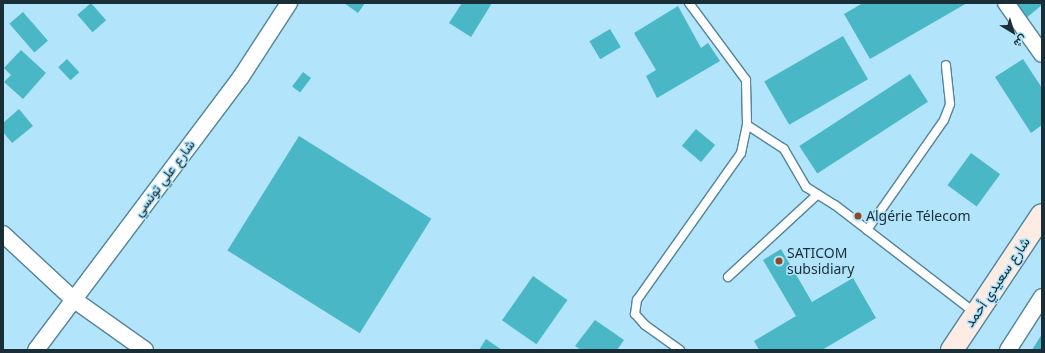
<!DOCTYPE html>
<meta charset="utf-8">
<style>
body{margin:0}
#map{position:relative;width:1045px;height:353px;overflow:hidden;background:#b2e4fb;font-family:"Noto Sans",Vazirmatn,sans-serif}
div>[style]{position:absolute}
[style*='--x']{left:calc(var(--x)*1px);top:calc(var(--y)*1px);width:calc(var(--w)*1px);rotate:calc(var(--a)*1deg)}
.building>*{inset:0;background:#49b7c6;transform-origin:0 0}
.roads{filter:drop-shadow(1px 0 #558499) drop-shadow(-1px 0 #558499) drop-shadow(0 1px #558499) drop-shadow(0 -1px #558499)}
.lane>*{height:8px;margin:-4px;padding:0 4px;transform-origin:4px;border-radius:4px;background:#fff}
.street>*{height:16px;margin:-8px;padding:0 8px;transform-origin:8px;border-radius:8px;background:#fff}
.secondary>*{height:22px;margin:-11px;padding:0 11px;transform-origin:11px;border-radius:11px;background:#fcece4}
.dots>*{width:11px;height:11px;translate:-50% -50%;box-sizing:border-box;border:2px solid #b2e4fb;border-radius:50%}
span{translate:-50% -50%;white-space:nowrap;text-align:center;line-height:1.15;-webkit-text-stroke:3px #b2e4fb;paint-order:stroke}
.street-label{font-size:14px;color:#1a2e37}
.poi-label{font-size:14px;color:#1a2e37}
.left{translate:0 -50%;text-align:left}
.frame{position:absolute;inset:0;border:4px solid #1a2e37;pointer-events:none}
.north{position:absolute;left:993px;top:12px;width:40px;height:40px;-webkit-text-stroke:3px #b2e4fb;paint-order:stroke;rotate:142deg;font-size:11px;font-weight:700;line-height:16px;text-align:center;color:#1a2e37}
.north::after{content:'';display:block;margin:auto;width:14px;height:18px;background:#1a2e37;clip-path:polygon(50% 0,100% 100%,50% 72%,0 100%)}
</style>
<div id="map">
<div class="building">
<div style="left:91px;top:3px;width:23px;height:18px;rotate:49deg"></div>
<div style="clip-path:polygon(344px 3px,365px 3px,358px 13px)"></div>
<div style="clip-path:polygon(462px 3px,492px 3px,471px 37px,449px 23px)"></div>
<div style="clip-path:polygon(863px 3px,967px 3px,870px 59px,844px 14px)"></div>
<div style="clip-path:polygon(1012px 3px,1042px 3px,1042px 5px,1025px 19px)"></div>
<div style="clip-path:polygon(678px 6px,701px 48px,708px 43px,720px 61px,657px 98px,646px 76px,656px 70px,634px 33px)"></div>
<div style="left:23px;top:12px;width:38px;height:18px;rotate:49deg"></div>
<div style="left:610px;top:29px;width:21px;height:24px;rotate:59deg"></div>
<div style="left:843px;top:36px;width:50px;height:91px;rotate:60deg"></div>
<div style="clip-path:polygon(21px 50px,46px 73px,23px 99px,4px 82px,11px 75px,4px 68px)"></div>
<div style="left:67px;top:59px;width:18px;height:12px;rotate:47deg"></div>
<div style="clip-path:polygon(1023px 59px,1042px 88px,1042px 125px,1031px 133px,995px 77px)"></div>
<div style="left:303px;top:72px;width:10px;height:18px;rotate:37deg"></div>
<div style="left:910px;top:74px;width:33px;height:132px;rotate:57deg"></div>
<div style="clip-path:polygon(19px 109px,33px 126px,12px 143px,3px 132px,3px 123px)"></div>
<div style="left:696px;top:129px;width:25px;height:22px;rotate:40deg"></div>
<div style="left:299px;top:136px;width:156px;height:135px;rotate:32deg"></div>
<div style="left:971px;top:153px;width:36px;height:40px;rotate:36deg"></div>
<div style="clip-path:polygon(781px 249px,812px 302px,853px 278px,876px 318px,822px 350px,759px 350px,754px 341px,796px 316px,763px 260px)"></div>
<div style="left:533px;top:276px;width:42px;height:54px;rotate:35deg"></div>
<div style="clip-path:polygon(595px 320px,624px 340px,617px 350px,581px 350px,575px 346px)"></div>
<div style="clip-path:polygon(1042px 334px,1042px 350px,1032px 350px)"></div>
<div style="clip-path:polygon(486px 339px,502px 350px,479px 350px)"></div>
</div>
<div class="roads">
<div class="lane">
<div style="--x:747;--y:125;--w:44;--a:33"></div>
<div style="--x:784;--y:149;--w:44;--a:59.9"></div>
<div style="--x:806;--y:187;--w:34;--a:32"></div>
<div style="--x:835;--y:205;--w:177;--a:37.6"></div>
<div style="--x:867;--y:230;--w:134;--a:-55"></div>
<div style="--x:944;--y:120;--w:17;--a:-69"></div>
<div style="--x:950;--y:104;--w:39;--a:-96"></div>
<div style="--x:728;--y:277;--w:122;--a:-42.7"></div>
<div style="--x:680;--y:350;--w:43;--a:-144.5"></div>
<div style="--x:645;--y:325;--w:15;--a:-132"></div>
<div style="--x:635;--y:314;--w:14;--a:-82"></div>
<div style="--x:637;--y:300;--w:180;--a:-54.7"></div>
<div style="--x:741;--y:153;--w:29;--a:-78"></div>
<div style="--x:747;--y:125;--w:45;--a:-91.3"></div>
<div style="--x:746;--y:80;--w:96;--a:-126.5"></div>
</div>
<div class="street">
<div style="--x:1006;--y:3;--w:62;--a:54.8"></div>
<div style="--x:3;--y:234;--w:96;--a:42.9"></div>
<div style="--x:73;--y:299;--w:88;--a:35.3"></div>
<div style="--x:36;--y:350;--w:341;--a:-53.1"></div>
<div style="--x:241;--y:77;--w:88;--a:-57"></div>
<div style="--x:1008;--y:350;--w:63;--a:-57.3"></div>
</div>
<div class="secondary">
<div style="--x:952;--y:350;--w:162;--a:-56.3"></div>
</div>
</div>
<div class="dots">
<div style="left:858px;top:216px;background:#8e4920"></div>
<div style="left:779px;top:261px;background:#8e4920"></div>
</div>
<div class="street-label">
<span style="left:164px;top:178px;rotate:-53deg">شارع علي تونسي</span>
<span style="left:997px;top:282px;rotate:-56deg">شارع سعيدي أحمد</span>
</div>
<div class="poi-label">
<span class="left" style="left:866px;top:216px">Algérie Télecom</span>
<span class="left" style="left:787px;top:261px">SATICOM<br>subsidiary</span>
</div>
<div class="frame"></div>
<div class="north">ش</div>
</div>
